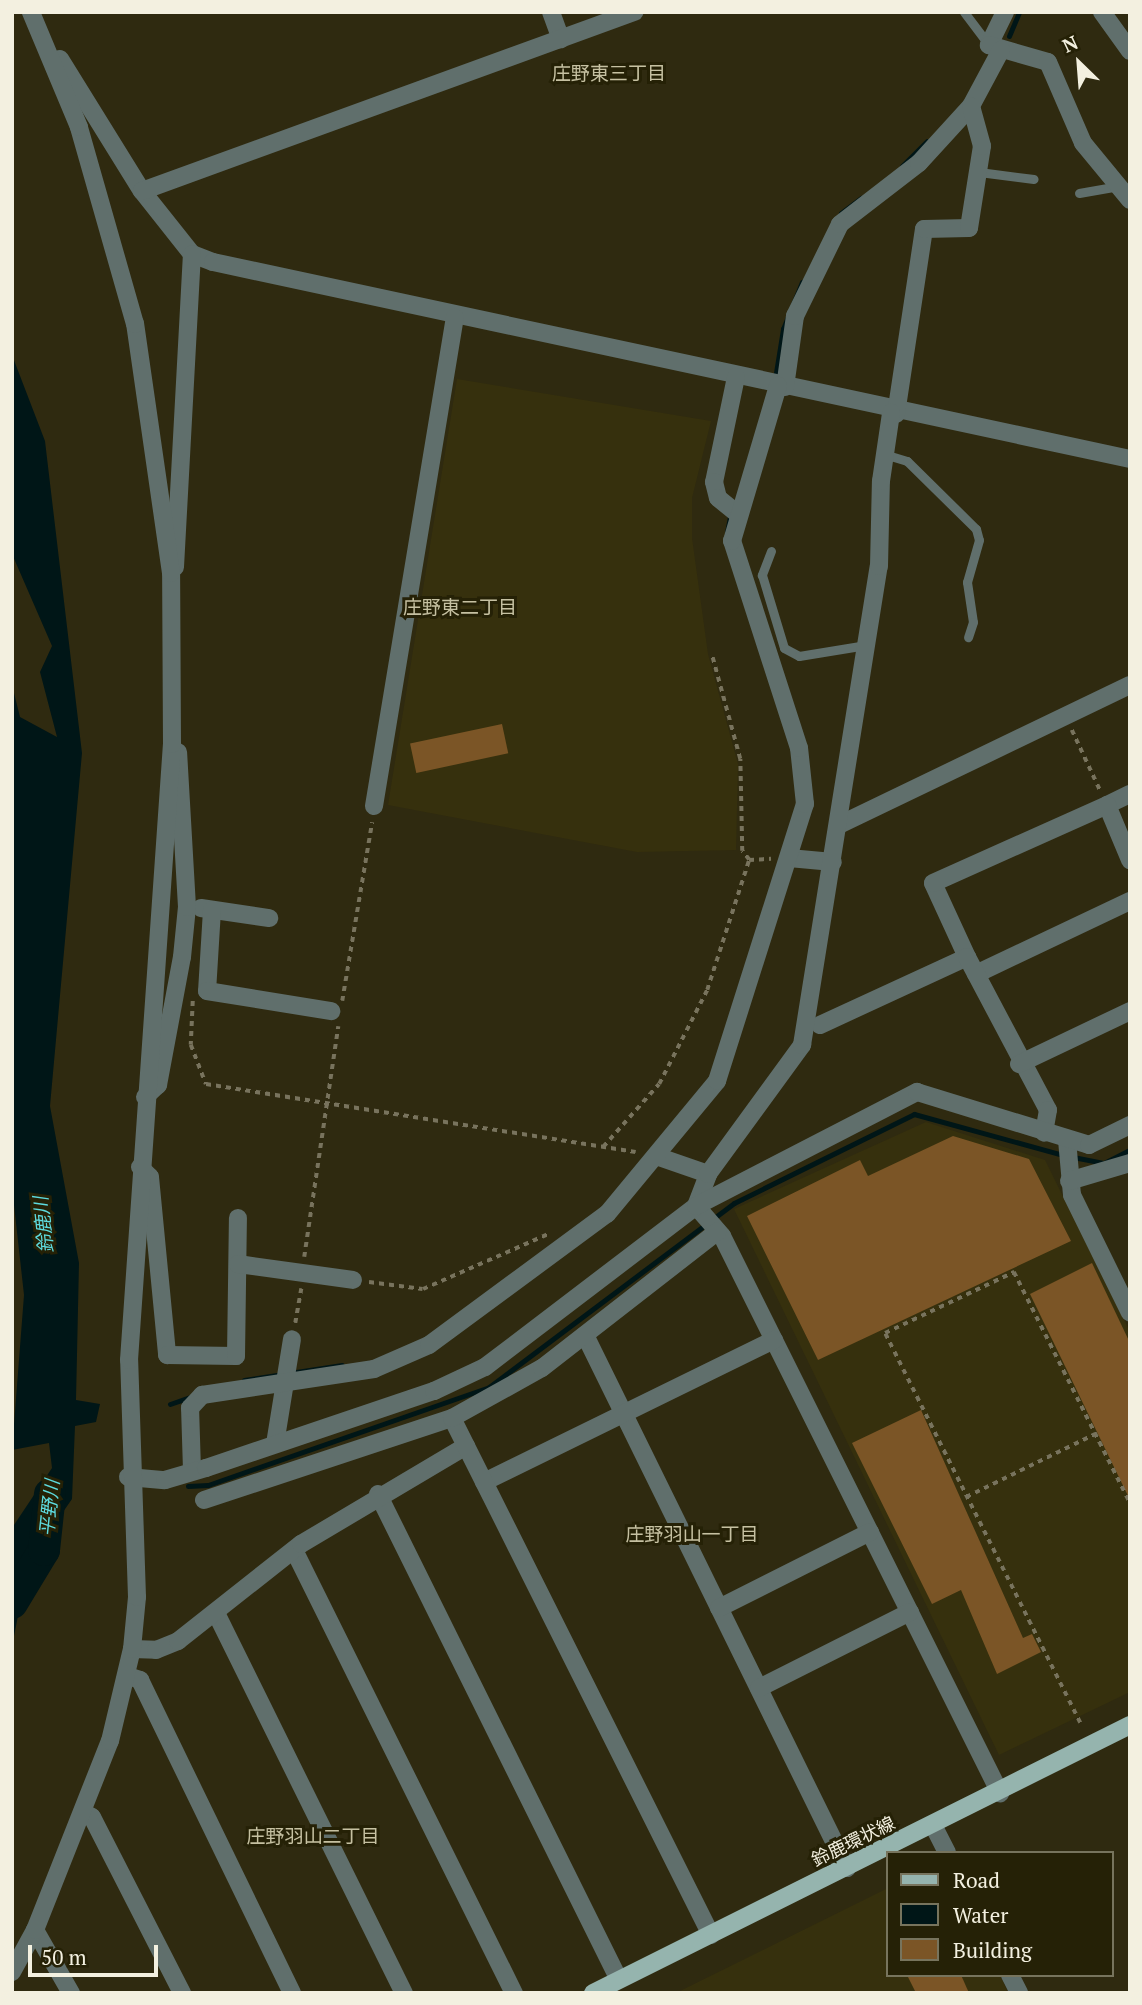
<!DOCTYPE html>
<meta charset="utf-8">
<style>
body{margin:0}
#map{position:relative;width:1142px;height:2005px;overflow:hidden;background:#2f2a10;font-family:"PT Serif","Noto Sans JP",serif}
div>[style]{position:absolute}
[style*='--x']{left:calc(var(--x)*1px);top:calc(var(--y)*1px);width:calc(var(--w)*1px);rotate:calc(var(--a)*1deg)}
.built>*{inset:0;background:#36300d}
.water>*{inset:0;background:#001617}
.stream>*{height:5px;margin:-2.5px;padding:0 2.5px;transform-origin:2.5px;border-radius:2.5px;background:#001617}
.river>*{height:32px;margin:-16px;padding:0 16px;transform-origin:16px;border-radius:16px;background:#001617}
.building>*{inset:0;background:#7b5526;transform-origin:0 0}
.path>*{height:3.5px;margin-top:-1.75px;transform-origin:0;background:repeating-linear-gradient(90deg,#78735d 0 5px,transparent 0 10px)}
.service>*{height:9px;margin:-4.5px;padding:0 4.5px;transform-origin:4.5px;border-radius:4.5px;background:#606f6c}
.minor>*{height:18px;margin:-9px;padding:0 9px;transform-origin:9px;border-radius:9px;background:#606f6c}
.tertiary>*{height:18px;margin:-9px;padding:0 9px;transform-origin:9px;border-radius:9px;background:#606f6c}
.primary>*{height:18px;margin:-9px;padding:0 9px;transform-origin:9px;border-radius:9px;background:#95b4ae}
span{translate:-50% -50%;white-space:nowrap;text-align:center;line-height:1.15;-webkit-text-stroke:6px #252106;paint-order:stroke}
.street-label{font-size:18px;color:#f3f0e0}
.neighbourhood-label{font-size:19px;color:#c6c1a2}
.water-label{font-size:19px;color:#5ddade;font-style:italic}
.frame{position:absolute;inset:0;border:14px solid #f3f0e0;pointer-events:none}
.legend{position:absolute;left:886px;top:1851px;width:228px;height:126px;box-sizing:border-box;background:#252106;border:2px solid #77745d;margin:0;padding:9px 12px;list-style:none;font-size:21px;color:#f3f0e0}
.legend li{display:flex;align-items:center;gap:14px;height:35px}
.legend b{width:35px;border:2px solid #77745d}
.north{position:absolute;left:1044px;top:28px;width:70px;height:70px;-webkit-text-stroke:5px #252106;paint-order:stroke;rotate:335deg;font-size:19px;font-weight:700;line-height:28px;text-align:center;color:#f3f0e0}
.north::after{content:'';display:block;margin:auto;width:24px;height:32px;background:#f3f0e0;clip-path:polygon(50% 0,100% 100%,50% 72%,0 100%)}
.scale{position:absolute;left:28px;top:1945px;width:130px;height:32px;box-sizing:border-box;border:4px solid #f3f0e0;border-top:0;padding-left:9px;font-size:21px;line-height:24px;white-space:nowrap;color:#f3f0e0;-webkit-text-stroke:5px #252106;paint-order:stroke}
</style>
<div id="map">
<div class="built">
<div style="clip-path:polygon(457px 379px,711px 421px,692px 498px,692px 538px,708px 654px,738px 764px,736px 850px,637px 852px,388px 805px)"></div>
<div style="clip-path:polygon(926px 1122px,1045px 1160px,1130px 1332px,1130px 1692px,999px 1755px,734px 1209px)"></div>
<div style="clip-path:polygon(888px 1888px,888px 1975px,1000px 1975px,1008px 1993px,676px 1993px)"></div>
</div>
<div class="water">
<div style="clip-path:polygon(12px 355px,45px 441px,82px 753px,50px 1106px,79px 1263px,76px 1400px,100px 1404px,96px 1422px,75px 1426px,72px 1499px,29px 1561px,12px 1646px,12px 1528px,52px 1468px,49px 1443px,12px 1450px,24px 1295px,12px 1187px,12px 685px,20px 717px,57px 737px,40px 672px,52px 646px,12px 554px)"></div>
</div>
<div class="stream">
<div style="--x:1009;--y:36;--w:26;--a:-67"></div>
<div style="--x:902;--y:166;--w:35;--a:-45"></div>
<div style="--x:841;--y:213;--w:25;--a:-37"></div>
<div style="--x:775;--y:379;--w:51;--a:-80.9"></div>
<div style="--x:783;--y:329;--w:51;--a:-68"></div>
<div style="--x:727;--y:532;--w:21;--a:-79"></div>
<div style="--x:1073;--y:1157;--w:32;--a:11"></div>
<div style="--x:1104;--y:1163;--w:29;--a:-27"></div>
<div style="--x:244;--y:1380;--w:99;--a:-8.7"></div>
<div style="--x:170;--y:1404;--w:21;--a:-19"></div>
<div style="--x:188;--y:1486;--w:20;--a:-3"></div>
<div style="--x:208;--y:1485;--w:298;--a:-19.2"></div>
<div style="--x:489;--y:1387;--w:306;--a:-36.9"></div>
<div style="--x:734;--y:1203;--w:201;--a:-26.3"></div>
<div style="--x:914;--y:1114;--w:155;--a:15.4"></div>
</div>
<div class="river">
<div style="--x:12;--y:1603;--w:62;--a:-58.9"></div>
<div style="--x:44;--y:1550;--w:56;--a:-83.9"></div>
</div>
<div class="building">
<div style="left:502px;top:724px;width:30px;height:94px;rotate:78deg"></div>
<div style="clip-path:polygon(953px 1136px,1029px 1159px,1071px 1241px,818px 1360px,747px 1216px,860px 1160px,868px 1176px)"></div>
<div style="clip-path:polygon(1092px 1263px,1130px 1343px,1130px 1500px,1030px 1294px)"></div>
<div style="clip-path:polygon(921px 1410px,1023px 1638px,1032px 1634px,1041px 1652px,997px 1674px,961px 1590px,932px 1604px,852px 1443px)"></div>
<div style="clip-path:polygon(907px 1975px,961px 1975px,969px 1993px,916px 1993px)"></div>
</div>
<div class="path">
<div style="--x:1072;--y:730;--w:66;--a:65"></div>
<div style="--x:749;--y:860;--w:22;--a:-3"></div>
<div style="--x:193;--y:1001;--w:44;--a:92.6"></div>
<div style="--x:191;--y:1045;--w:42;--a:69"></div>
<div style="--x:206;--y:1084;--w:435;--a:9"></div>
<div style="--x:342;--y:1001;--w:181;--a:-80.5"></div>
<div style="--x:603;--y:1147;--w:84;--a:-48.4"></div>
<div style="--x:659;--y:1084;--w:106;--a:-62.9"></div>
<div style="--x:707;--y:990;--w:137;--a:-72.1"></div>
<div style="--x:749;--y:860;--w:11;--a:-128"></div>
<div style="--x:742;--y:851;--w:92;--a:-91.2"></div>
<div style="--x:740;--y:759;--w:107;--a:-105.2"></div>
<div style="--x:304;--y:1257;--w:233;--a:-81.6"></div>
<div style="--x:369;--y:1282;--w:54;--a:7.4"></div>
<div style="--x:423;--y:1289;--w:137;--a:-23.7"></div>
<div style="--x:295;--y:1323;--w:35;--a:-80"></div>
<div style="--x:966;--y:1497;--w:144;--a:-26"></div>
<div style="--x:1080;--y:1723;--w:436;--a:-116.6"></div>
<div style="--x:885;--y:1333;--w:143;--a:-25.3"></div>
<div style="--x:1014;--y:1272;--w:258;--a:63.3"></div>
</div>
<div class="service">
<div style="--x:964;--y:12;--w:41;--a:52.9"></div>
<div style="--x:979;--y:172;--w:55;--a:7.3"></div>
<div style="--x:1079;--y:193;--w:39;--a:-10"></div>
<div style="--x:884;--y:454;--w:24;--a:17"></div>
<div style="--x:907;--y:461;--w:97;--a:44.6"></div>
<div style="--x:976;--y:529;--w:11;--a:75"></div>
<div style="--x:979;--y:540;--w:44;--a:105.9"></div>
<div style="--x:967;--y:582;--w:40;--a:81.5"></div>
<div style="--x:973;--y:622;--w:16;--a:108"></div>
<div style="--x:771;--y:551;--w:26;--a:111"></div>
<div style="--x:762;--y:575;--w:76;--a:73.2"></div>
<div style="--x:784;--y:648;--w:17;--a:28"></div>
<div style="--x:799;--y:656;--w:68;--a:-9.3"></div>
</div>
<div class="minor">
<div style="--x:551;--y:12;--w:29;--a:70"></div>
<div style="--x:1005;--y:12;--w:37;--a:116"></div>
<div style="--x:989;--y:45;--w:61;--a:16.1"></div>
<div style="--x:1048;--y:62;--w:88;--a:66.6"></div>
<div style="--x:1083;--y:143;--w:74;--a:50.5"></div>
<div style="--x:60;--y:59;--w:155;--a:58.2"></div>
<div style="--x:142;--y:191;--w:80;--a:51.6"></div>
<div style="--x:192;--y:254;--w:22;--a:21"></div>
<div style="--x:213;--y:262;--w:938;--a:12.12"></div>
<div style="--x:142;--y:191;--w:524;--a:-19.99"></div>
<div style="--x:736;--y:377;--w:107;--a:101.8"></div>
<div style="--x:714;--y:482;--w:16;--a:76"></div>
<div style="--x:718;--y:498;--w:27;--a:39"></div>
<div style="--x:785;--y:387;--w:72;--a:-82"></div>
<div style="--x:795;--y:316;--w:102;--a:-63.9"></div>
<div style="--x:840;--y:224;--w:100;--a:-37.7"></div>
<div style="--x:919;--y:163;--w:77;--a:-47.6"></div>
<div style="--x:971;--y:106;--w:64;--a:-61.8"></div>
<div style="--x:896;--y:414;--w:187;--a:-81.4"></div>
<div style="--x:924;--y:229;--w:45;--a:-1.3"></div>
<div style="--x:969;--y:228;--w:83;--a:-81"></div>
<div style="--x:982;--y:146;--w:41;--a:-105.4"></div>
<div style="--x:175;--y:567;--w:313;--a:-86.9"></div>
<div style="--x:1107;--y:805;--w:25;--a:-26"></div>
<div style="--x:374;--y:806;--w:495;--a:-80.6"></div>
<div style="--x:839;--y:825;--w:323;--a:-25.7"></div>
<div style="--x:789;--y:858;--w:44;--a:5.2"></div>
<div style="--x:201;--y:908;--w:69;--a:8.4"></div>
<div style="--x:212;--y:910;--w:81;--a:93.5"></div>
<div style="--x:207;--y:991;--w:126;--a:9.2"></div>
<div style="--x:967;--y:957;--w:81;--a:-114.7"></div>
<div style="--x:933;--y:883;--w:191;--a:-24.1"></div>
<div style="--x:1107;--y:805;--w:60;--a:67.3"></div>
<div style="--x:976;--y:974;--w:170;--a:-25.4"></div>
<div style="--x:820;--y:1025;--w:162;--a:-24.8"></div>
<div style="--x:967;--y:957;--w:173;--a:62.1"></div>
<div style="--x:1048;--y:1110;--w:23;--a:100"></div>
<div style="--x:1019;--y:1064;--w:123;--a:-25.5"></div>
<div style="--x:145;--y:1097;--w:18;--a:-43"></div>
<div style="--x:158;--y:1085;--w:130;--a:-79.4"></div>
<div style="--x:182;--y:957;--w:50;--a:-84.3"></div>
<div style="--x:187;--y:907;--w:155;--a:-93.3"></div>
<div style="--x:1067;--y:1140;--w:55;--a:84.8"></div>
<div style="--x:1072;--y:1195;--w:131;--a:63.8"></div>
<div style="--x:659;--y:1157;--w:52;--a:19.1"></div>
<div style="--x:140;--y:1167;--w:14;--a:45"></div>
<div style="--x:150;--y:1177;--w:179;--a:84.5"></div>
<div style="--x:167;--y:1355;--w:69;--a:0.8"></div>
<div style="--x:236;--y:1356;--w:138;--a:-89.2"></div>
<div style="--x:1069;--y:1181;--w:64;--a:-16.4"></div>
<div style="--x:696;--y:1206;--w:34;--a:-69"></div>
<div style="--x:708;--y:1174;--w:160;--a:-53.9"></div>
<div style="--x:802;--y:1045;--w:485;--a:-80.9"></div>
<div style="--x:879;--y:566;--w:85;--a:-88.7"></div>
<div style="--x:881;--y:481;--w:69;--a:-81.6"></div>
<div style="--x:696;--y:1206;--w:40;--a:49"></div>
<div style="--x:722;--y:1236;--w:623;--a:63.48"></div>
<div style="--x:238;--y:1264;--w:116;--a:7.9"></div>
<div style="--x:585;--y:1335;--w:594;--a:63.82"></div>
<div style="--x:275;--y:1444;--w:106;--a:-80.8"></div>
<div style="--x:192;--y:1470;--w:62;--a:-91.8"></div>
<div style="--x:190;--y:1408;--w:18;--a:-47"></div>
<div style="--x:202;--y:1395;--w:174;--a:-8.6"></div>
<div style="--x:374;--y:1369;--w:60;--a:-23.6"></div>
<div style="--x:429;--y:1345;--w:221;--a:-36.4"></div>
<div style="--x:607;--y:1214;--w:173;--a:-50.4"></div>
<div style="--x:717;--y:1081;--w:291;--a:-72.4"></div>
<div style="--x:805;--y:804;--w:56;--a:-96.1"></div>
<div style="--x:799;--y:748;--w:218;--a:-107.9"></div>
<div style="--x:732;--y:541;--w:162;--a:-73.5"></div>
<div style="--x:128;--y:1477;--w:37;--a:5"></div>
<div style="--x:165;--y:1480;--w:43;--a:-16.3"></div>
<div style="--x:206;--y:1468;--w:241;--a:-18.7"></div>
<div style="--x:434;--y:1391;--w:56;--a:-25.2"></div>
<div style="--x:485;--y:1367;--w:265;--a:-37.3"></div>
<div style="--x:696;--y:1206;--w:249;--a:-27.3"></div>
<div style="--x:917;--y:1092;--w:180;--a:17.1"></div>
<div style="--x:1089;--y:1145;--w:46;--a:-26"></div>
<div style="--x:484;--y:1482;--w:323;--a:-26.1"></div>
<div style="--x:378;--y:1494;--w:542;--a:63.62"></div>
<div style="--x:204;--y:1500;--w:261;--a:-18.3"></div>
<div style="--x:294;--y:1550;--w:495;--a:63.6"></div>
<div style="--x:719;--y:1608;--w:169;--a:-26.7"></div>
<div style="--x:217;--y:1615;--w:422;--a:63.7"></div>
<div style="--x:132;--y:1649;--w:24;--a:2"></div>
<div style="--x:156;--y:1650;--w:24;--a:-22"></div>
<div style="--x:178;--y:1641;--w:157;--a:-38.3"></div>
<div style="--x:301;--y:1544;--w:192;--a:-30.7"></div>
<div style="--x:128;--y:1676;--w:13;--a:18"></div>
<div style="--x:140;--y:1680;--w:348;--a:64.1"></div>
<div style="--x:759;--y:1688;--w:169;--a:-26.7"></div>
<div style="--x:83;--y:1812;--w:10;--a:29"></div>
<div style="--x:92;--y:1817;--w:198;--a:62.9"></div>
<div style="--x:933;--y:1825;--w:31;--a:63"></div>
<div style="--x:35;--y:1930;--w:73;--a:60.3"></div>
<div style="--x:711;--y:1935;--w:578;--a:-116.61"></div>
<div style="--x:452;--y:1418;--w:103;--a:-29.1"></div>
<div style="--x:542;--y:1368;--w:222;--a:-37.9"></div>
<div style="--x:12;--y:1972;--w:48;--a:-61.3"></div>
<div style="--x:35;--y:1930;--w:203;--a:-68.4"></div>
<div style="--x:110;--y:1741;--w:95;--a:-76.6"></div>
<div style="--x:132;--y:1649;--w:52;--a:-84.5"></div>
<div style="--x:137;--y:1597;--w:237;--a:-91.9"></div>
<div style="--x:129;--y:1360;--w:617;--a:-86.01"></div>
<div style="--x:172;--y:744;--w:171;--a:-90.3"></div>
<div style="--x:171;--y:573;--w:252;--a:-98.2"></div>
<div style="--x:135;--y:324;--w:205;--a:-105.9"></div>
<div style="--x:79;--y:127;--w:125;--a:-112.7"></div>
<div style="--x:1010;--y:1975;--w:20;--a:63"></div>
</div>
<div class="tertiary">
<div style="--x:1102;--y:12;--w:48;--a:54.3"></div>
</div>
<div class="primary">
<div style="--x:593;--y:1993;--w:600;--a:-26.52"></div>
</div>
<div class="street-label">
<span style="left:853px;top:1841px;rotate:-26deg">鈴鹿環状線</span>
</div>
<div class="neighbourhood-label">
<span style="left:609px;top:73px">庄野東三丁目</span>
<span style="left:460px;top:607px">庄野東二丁目</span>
<span style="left:692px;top:1534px">庄野羽山一丁目</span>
<span style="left:313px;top:1836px">庄野羽山二丁目</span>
</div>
<div class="water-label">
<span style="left:43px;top:1225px;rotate:-96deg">鈴鹿川</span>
<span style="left:49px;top:1508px;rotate:-84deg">平野川</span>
</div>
<div class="frame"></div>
<ul class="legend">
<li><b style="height:9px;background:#95b4ae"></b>Road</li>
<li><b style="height:19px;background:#001617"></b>Water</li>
<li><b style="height:19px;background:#7b5526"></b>Building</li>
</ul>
<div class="north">N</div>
<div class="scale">50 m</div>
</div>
